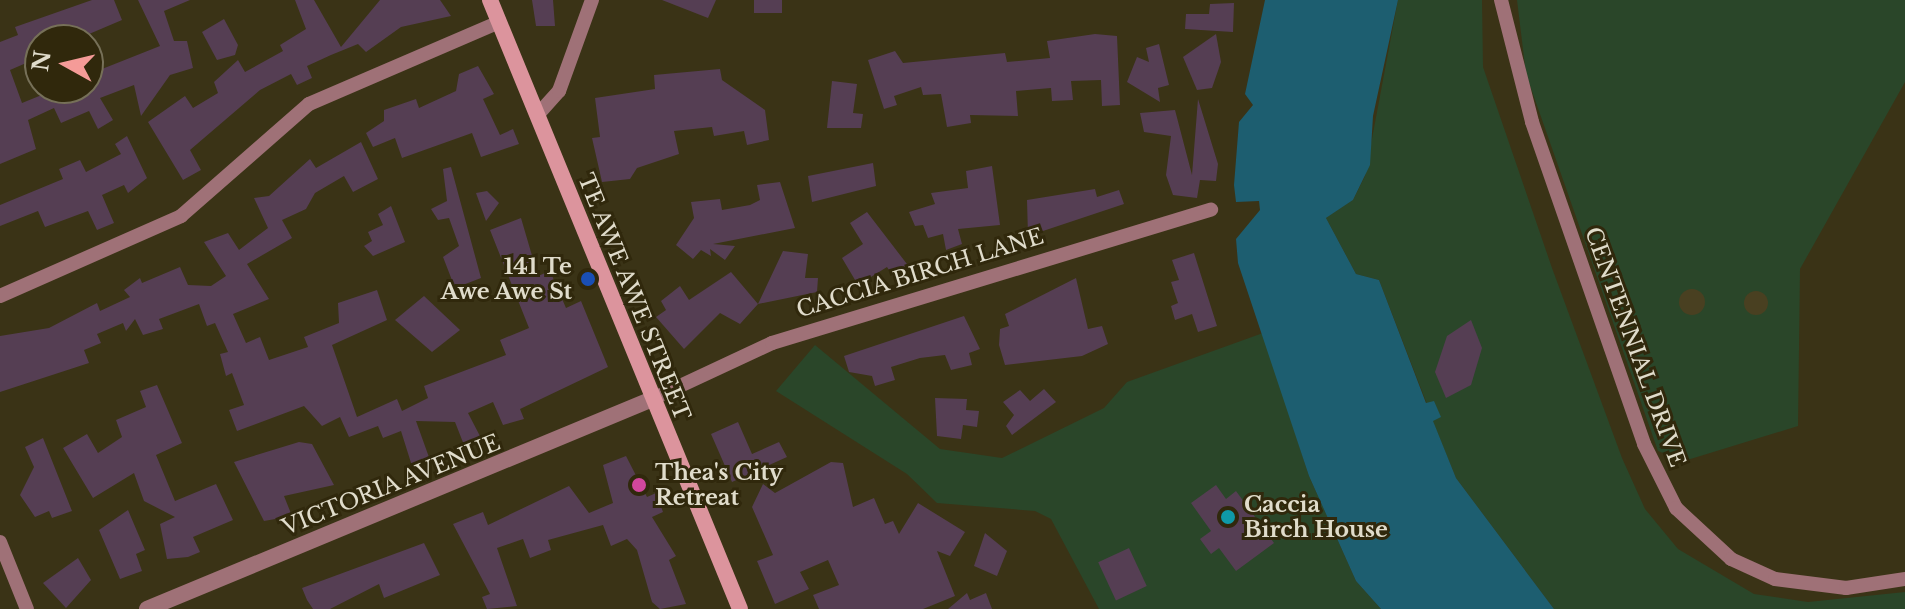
<!DOCTYPE html>
<style>
body{margin:0}
#map{position:relative;width:1905px;height:609px;overflow:hidden;background:#3a3316;font-family:"Libre Baskerville",serif}
div>[style]{position:absolute}
[style*='--x']{left:calc(var(--x)*1px);top:calc(var(--y)*1px);width:calc(var(--w)*1px);rotate:calc(var(--a)*1deg)}
.green>*{inset:0;background:#2a4629}
.sand>*{inset:0;background:#494021}
.round{border-radius:50%}
.water>*{inset:0;background:#1d5e70}
.building>*{inset:0;background:#553e53;transform-origin:0 0}
.minor>*{height:14px;margin:-7px;padding:0 7px;transform-origin:7px;border-radius:7px;background:#9f7177}
.tertiary>*{height:16px;margin:-8px;padding:0 8px;transform-origin:8px;border-radius:8px;background:#9f7177}
.secondary>*{height:16px;margin:-8px;padding:0 8px;transform-origin:8px;border-radius:8px;background:#dc949d}
.dots>*{width:22px;height:22px;translate:-50% -50%;box-sizing:border-box;border:4px solid #30280c;border-radius:50%}
span{translate:-50% -50%;white-space:nowrap;text-align:center;line-height:1.15;-webkit-text-stroke:6px #30280c;paint-order:stroke}
.poi-label{font-size:22px;color:#e0dccb;font-weight:700}
.right{translate:-100% -50%;text-align:right}
.left{translate:0 -50%;text-align:left}
.street-label{font-size:22px;color:#e0dccb}
.north{position:absolute;left:24px;top:24px;width:80px;height:80px;box-sizing:border-box;background:#30280c;border:2px solid #767058;border-radius:50%;rotate:278deg;font-size:22px;font-weight:700;line-height:32px;text-align:center;color:#e0dccb}
.north::after{content:'';display:block;margin:auto;width:28px;height:36px;background:#f59b98;clip-path:polygon(50% 0,100% 100%,50% 72%,0 100%)}
</style>
<div id="map">
<div class="green">
<div style="clip-path:polygon(1398px 0,1482px 0,1483px 67px,1552px 268px,1622px 458px,1645px 509px,1678px 549px,1754px 594px,1808px 602px,1905px 592px,1905px 609px,1554px 609px,1456px 478px,1432px 420px,1440px 417px,1427px 404px,1379px 280px,1356px 274px,1326px 218px,1353px 200px,1365px 176px)"></div>
<div style="clip-path:polygon(1517px 0,1905px 0,1905px 82px,1800px 269px,1798px 426px,1684px 461px,1658px 451px,1526px 74px)"></div>
<div style="clip-path:polygon(1263px 333px,1309px 476px,1356px 581px,1381px 609px,1099px 609px,1051px 519px,1035px 511px,937px 503px,907px 474px,776px 391px,815px 345px,940px 449px,1002px 458px,1104px 408px,1127px 382px)"></div>
</div>
<div class="sand">
<div class="round" style="left:1679px;top:289px;width:26px;height:26px"></div>
<div class="round" style="left:1744px;top:291px;width:24px;height:24px"></div>
</div>
<div class="water">
<div style="clip-path:polygon(1265px 0,1398px 0,1373px 116px,1370px 165px,1353px 200px,1326px 218px,1356px 274px,1379px 280px,1426px 403px,1434px 401px,1441px 417px,1433px 421px,1456px 478px,1554px 609px,1381px 609px,1356px 581px,1309px 476px,1238px 263px,1236px 239px,1260px 210px,1259px 201px,1236px 202px,1234px 185px,1239px 122px,1253px 105px,1245px 94px)"></div>
</div>
<div class="building">
<div style="clip-path:polygon(92px 0,114px 0,122px 20px,75px 40px,40px 40px,40px 57px,10px 70px,22px 103px,59px 88px,88px 88px,102px 69px,160px 46px,138px 0,190px 0,164px 11px,174px 41px,187px 41px,193px 68px,170px 75px,141px 116px,134px 85px,100px 98px,113px 120px,98px 129px,89px 111px,61px 123px,54px 108px,28px 120px,36px 149px,0 164px,0 42px,18px 35px,15px 27px)"></div>
<div style="clip-path:polygon(295px 0,314px 0,341px 47px,380px 0,440px 0,451px 16px,401px 27px,366px 52px,358px 44px,331px 55px,307px 66px,312px 78px,297px 85px,291px 74px,260px 90px,190px 150px,201px 170px,183px 180px,148px 122px,185px 96px,193px 108px,218px 93px,214px 82px,238px 60px,245px 72px,283px 51px,280px 45px,306px 29px)"></div>
<div style="clip-path:polygon(532px 0,553px 0,555px 26px,536px 26px)"></div>
<div style="clip-path:polygon(662px 0,716px 0,708px 18px)"></div>
<div style="left:754px;top:0;width:28px;height:13px"></div>
<div style="clip-path:polygon(1234px 3px,1233px 32px,1185px 29px,1186px 14px,1209px 14px,1210px 4px)"></div>
<div style="clip-path:polygon(224px 19px,238px 45px,235px 55px,217px 60px,202px 32px)"></div>
<div style="clip-path:polygon(1095px 34px,1117px 36px,1120px 105px,1102px 106px,1101px 80px,1071px 81px,1073px 100px,1052px 101px,1051px 88px,1016px 91px,1018px 116px,970px 115px,971px 123px,947px 127px,941px 94px,923px 95px,921px 87px,894px 96px,897px 105px,884px 109px,868px 60px,895px 51px,903px 63px,1005px 53px,1007px 62px,1050px 58px,1047px 41px)"></div>
<div style="clip-path:polygon(1216px 34px,1221px 62px,1212px 88px,1197px 90px,1183px 57px)"></div>
<div style="clip-path:polygon(1159px 44px,1169px 85px,1158px 88px,1160px 102px,1127px 82px,1137px 57px,1149px 62px,1146px 48px)"></div>
<div style="clip-path:polygon(478px 66px,494px 94px,483px 99px,500px 135px,513px 129px,519px 144px,481px 157px,472px 133px,402px 158px,395px 138px,373px 147px,366px 133px,384px 121px,384px 110px,416px 99px,419px 108px,456px 91px,459px 74px)"></div>
<div style="clip-path:polygon(720px 69px,722px 80px,765px 110px,769px 140px,747px 145px,744px 131px,714px 136px,712px 127px,674px 131px,679px 154px,637px 168px,630px 179px,602px 182px,592px 138px,600px 137px,595px 98px,655px 89px,654px 75px)"></div>
<div style="clip-path:polygon(832px 81px,857px 84px,853px 113px,863px 114px,861px 128px,827px 128px)"></div>
<div style="clip-path:polygon(1198px 99px,1218px 164px,1216px 181px,1200px 180px,1197px 198px,1173px 195px,1166px 175px,1171px 136px,1144px 132px,1140px 113px,1175px 110px,1192px 175px)"></div>
<div style="clip-path:polygon(127px 136px,147px 178px,128px 193px,124px 185px,102px 195px,114px 223px,97px 230px,88px 211px,45px 227px,38px 211px,0 226px,0 205px,63px 179px,59px 169px,80px 160px,86px 172px,121px 154px,115px 144px)"></div>
<div style="clip-path:polygon(361px 142px,378px 179px,353px 192px,344px 176px,315px 193px,306px 209px,282px 220px,292px 238px,247px 264px,269px 299px,233px 314px,246px 343px,260px 337px,269px 360px,308px 347px,304px 337px,339px 323px,338px 303px,377px 290px,387px 320px,332px 345px,357px 417px,397px 399px,402px 411px,428px 398px,424px 386px,506px 355px,500px 340px,529px 328px,490px 230px,521px 218px,538px 276px,550px 271px,566px 308px,581px 301px,608px 367px,520px 409px,524px 419px,503px 425px,493px 402px,468px 413px,481px 438px,464px 445px,455px 422px,416px 421px,430px 460px,412px 466px,401px 431px,383px 438px,378px 426px,349px 437px,340px 417px,322px 426px,304px 406px,237px 431px,229px 410px,244px 405px,232px 373px,226px 376px,220px 354px,228px 352px,215px 323px,207px 326px,199px 304px,159px 319px,163px 329px,143px 335px,135px 319px,126px 331px,123px 323px,97px 334px,101px 343px,84px 350px,89px 363px,0 392px,0 336px,49px 328px,97px 303px,100px 311px,130px 297px,124px 290px,140px 278px,142px 283px,180px 267px,188px 285px,211px 286px,226px 276px,204px 242px,228px 233px,239px 250px,268px 228px,254px 198px,269px 196px,310px 159px,316px 168px)"></div>
<div style="clip-path:polygon(873px 163px,876px 186px,812px 202px,808px 176px)"></div>
<div style="clip-path:polygon(992px 166px,1000px 225px,958px 229px,962px 244px,946px 250px,943px 234px,928px 238px,923px 225px,915px 226px,909px 212px,935px 204px,931px 193px,968px 188px,966px 171px)"></div>
<div style="clip-path:polygon(451px 167px,481px 278px,455px 288px,443px 257px,459px 246px,449px 218px,438px 220px,431px 209px,447px 201px,443px 169px)"></div>
<div style="clip-path:polygon(780px 182px,795px 228px,713px 244px,735px 246px,725px 260px,710px 249px,711px 256px,701px 250px,693px 259px,676px 245px,694px 218px,691px 202px,720px 199px,722px 210px,750px 205px,760px 200px,757px 185px)"></div>
<div style="clip-path:polygon(1095px 189px,1097px 197px,1119px 190px,1124px 204px,1028px 236px,1027px 200px)"></div>
<div style="clip-path:polygon(487px 191px,499px 203px,486px 221px,476px 193px)"></div>
<div style="clip-path:polygon(391px 206px,405px 242px,373px 256px,364px 246px,372px 241px,368px 232px,383px 225px,378px 214px)"></div>
<div style="clip-path:polygon(867px 212px,910px 268px,894px 278px,887px 267px,858px 285px,842px 258px,863px 244px,850px 223px)"></div>
<div style="clip-path:polygon(783px 251px,808px 254px,805px 278px,818px 278px,817px 292px,758px 304px,740px 324px,720px 313px,684px 349px,656px 317px,666px 310px,661px 301px,680px 286px,689px 300px,731px 272px,758px 304px)"></div>
<div style="clip-path:polygon(1194px 253px,1217px 326px,1198px 332px,1192px 314px,1175px 320px,1171px 306px,1178px 303px,1171px 282px,1179px 280px,1172px 260px)"></div>
<div style="clip-path:polygon(1076px 278px,1088px 329px,1102px 326px,1108px 344px,1082px 356px,1005px 365px,999px 345px,1000px 329px,1009px 326px,1005px 314px)"></div>
<div style="clip-path:polygon(424px 296px,460px 330px,432px 352px,395px 320px)"></div>
<div style="clip-path:polygon(964px 316px,980px 349px,969px 353px,972px 365px,951px 370px,945px 355px,920px 358px,891px 367px,895px 380px,875px 386px,872px 376px,849px 372px,844px 356px)"></div>
<div style="clip-path:polygon(1471px 320px,1482px 348px,1471px 385px,1446px 398px,1435px 372px,1447px 336px)"></div>
<div style="clip-path:polygon(157px 385px,182px 443px,156px 455px,175px 501px,216px 484px,233px 520px,193px 537px,200px 552px,188px 557px,167px 559px,160px 524px,175px 517px,144px 501px,134px 473px,93px 498px,63px 448px,87px 434px,98px 453px,122px 437px,116px 420px,146px 407px,140px 391px)"></div>
<div style="clip-path:polygon(1044px 389px,1056px 402px,1012px 435px,1006px 426px,1014px 415px,1003px 402px,1020px 390px,1030px 401px)"></div>
<div style="clip-path:polygon(935px 398px,967px 399px,966px 410px,979px 411px,977px 427px,963px 425px,961px 439px,937px 436px)"></div>
<div style="clip-path:polygon(738px 422px,752px 454px,779px 442px,787px 457px,732px 482px,711px 434px)"></div>
<div style="clip-path:polygon(43px 438px,72px 511px,52px 518px,49px 511px,35px 517px,20px 495px,34px 467px,25px 447px)"></div>
<div style="clip-path:polygon(299px 442px,312px 444px,334px 485px,284px 496px,292px 516px,264px 521px,234px 462px)"></div>
<div style="clip-path:polygon(626px 456px,647px 497px,656px 493px,663px 512px,652px 517px,676px 556px,669px 560px,686px 604px,660px 609px,652px 602px,637px 550px,627px 539px,611px 546px,603px 525px,548px 540px,551px 550px,530px 558px,523px 539px,497px 548px,517px 606px,487px 609px,482px 597px,490px 594px,453px 524px,483px 512px,488px 525px,569px 486px,589px 513px,613px 503px,603px 465px)"></div>
<div style="clip-path:polygon(831px 462px,843px 463px,853px 507px,874px 498px,885px 524px,893px 521px,899px 534px,918px 503px,965px 532px,950px 556px,937px 551px,955px 596px,923px 609px,819px 609px,813px 595px,839px 585px,828px 560px,800px 572px,809px 589px,775px 604px,757px 561px,773px 555px,752px 507px,763px 484px,775px 493px)"></div>
<div style="clip-path:polygon(1216px 485px,1226px 499px,1236px 491px,1274px 543px,1236px 571px,1219px 548px,1211px 554px,1200px 539px,1211px 531px,1191px 503px)"></div>
<div style="clip-path:polygon(128px 510px,145px 550px,136px 554px,142px 571px,120px 579px,99px 530px)"></div>
<div style="clip-path:polygon(985px 533px,1007px 551px,997px 576px,974px 566px)"></div>
<div style="clip-path:polygon(424px 543px,440px 575px,384px 598px,379px 584px,330px 609px,313px 609px,307px 600px,302px 588px)"></div>
<div style="left:1129px;top:548px;width:42px;height:34px;rotate:65deg"></div>
<div style="clip-path:polygon(78px 558px,91px 580px,66px 608px,43px 583px)"></div>
<div style="clip-path:polygon(967px 593px,970px 600px,986px 593px,992px 609px,948px 609px)"></div>
</div>
<div class="minor">
<div style="--x:1501;--y:0;--w:126;--a:75.7"></div>
<div style="--x:1532;--y:122;--w:341;--a:70.8"></div>
<div style="--x:1644;--y:444;--w:72;--a:63.4"></div>
<div style="--x:1676;--y:508;--w:75;--a:42.8"></div>
<div style="--x:1731;--y:559;--w:48;--a:24.4"></div>
<div style="--x:1775;--y:579;--w:72;--a:7.2"></div>
<div style="--x:1846;--y:588;--w:60;--a:-8.7"></div>
<div style="--x:541;--y:111;--w:27;--a:-48"></div>
<div style="--x:559;--y:91;--w:97;--a:-70.1"></div>
<div style="--x:0;--y:296;--w:198;--a:-23.8"></div>
<div style="--x:181;--y:216;--w:170;--a:-41.2"></div>
<div style="--x:309;--y:104;--w:207;--a:-23.3"></div>
<div style="--x:650;--y:400;--w:135;--a:-25"></div>
<div style="--x:772;--y:343;--w:459;--a:-16.9"></div>
<div style="--x:0;--y:542;--w:72;--a:68.1"></div>
</div>
<div class="tertiary">
<div style="--x:147;--y:609;--w:545;--a:-22.56"></div>
</div>
<div class="secondary">
<div style="--x:490;--y:0;--w:658;--a:67.68"></div>
</div>
<div class="dots">
<div style="left:588px;top:279px;background:#1a4fb4"></div>
<div style="left:639px;top:485px;background:#d1479c"></div>
<div style="left:1228px;top:517px;background:#0f9aa8"></div>
</div>
<div class="poi-label">
<span class="right" style="left:572px;top:279px">141 Te<br>Awe Awe St</span>
<span class="left" style="left:655px;top:485px">Thea's City<br>Retreat</span>
<span class="left" style="left:1244px;top:517px">Caccia<br>Birch House</span>
</div>
<div class="street-label">
<span style="left:920px;top:273px;rotate:-17deg">CACCIA BIRCH LANE</span>
<span style="left:634px;top:297px;rotate:68deg">TE AWE AWE STREET</span>
<span style="left:1635px;top:347px;rotate:70deg">CENTENNIAL DRIVE</span>
<span style="left:391px;top:485px;rotate:-22deg">VICTORIA AVENUE</span>
</div>
<div class="north">N</div>
</div>
